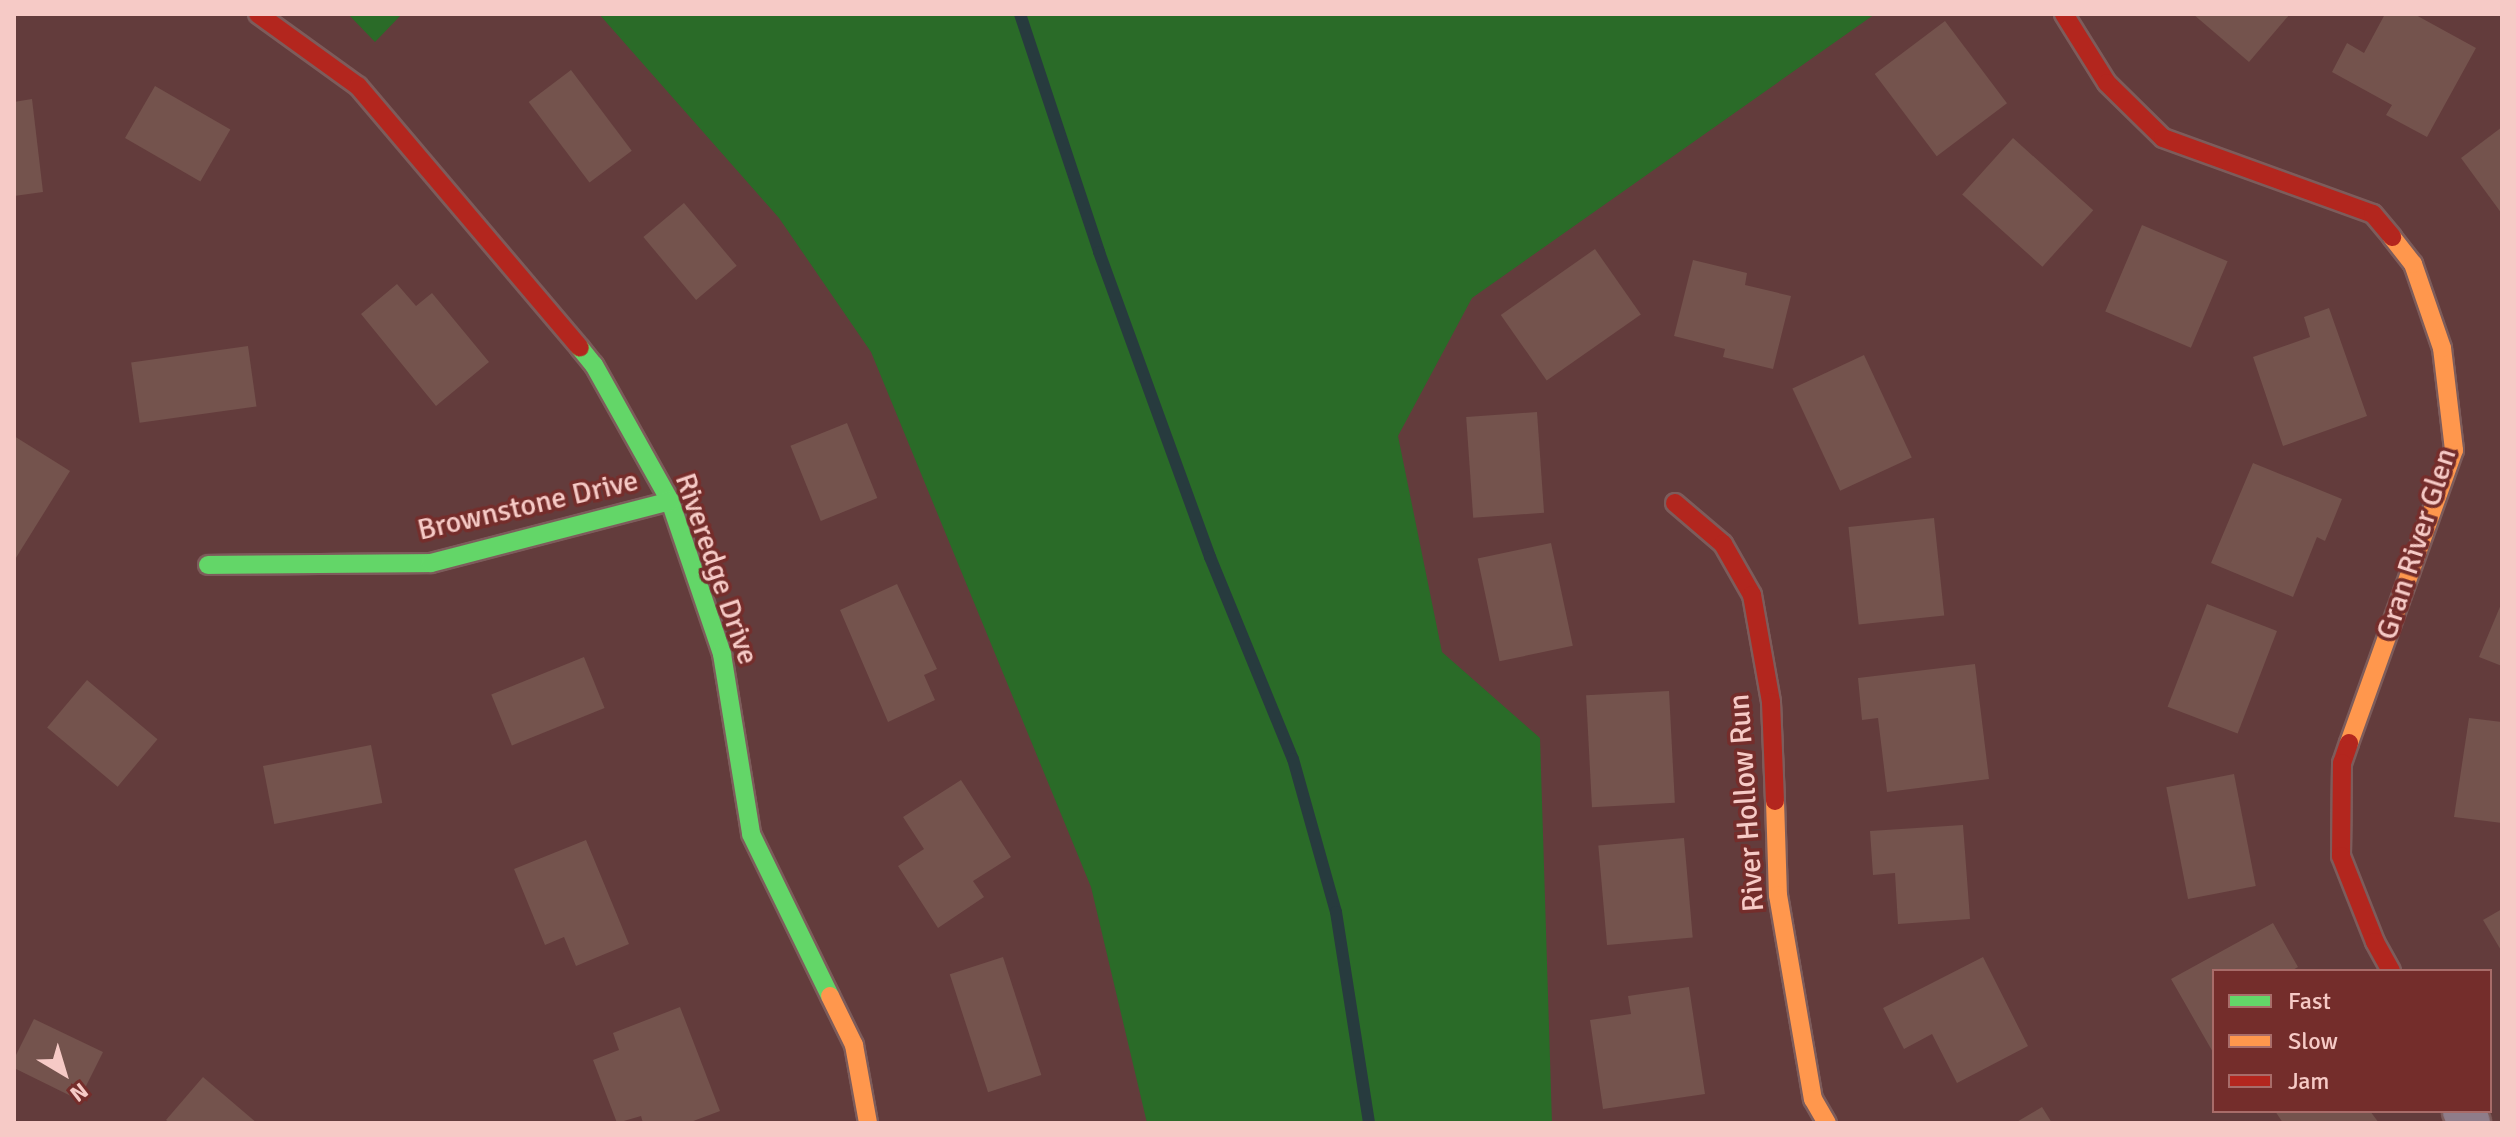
<!DOCTYPE html>
<style>
body{margin:0}
#map{position:relative;width:2516px;height:1137px;overflow:hidden;background:#633c3c;font-family:Signika,sans-serif}
div>[style]{position:absolute}
[style*='--x']{left:calc(var(--x)*1px);top:calc(var(--y)*1px);width:calc(var(--w)*1px);rotate:calc(var(--a)*1deg)}
.green>*{inset:0;background:#2a6b28}
.stream>*{height:12px;margin:-6px;padding:0 6px;transform-origin:6px;border-radius:6px;background:#273b3e}
.building>*{inset:0;background:#74534d;transform-origin:0 0}
.roads{filter:drop-shadow(2px 0 #7d5c5b) drop-shadow(-2px 0 #7d5c5b) drop-shadow(0 2px #7d5c5b) drop-shadow(0 -2px #7d5c5b)}
.street>*{height:42px;margin:-21px;padding:0 21px;transform-origin:21px;border-radius:21px;background:#8f7d8a}
.fast>*{height:18px;margin:-9px;padding:0 9px;transform-origin:9px;border-radius:9px;background:#63d668}
.slow>*{height:18px;margin:-9px;padding:0 9px;transform-origin:9px;border-radius:9px;background:#ff974d}
.jam>*{height:18px;margin:-9px;padding:0 9px;transform-origin:9px;border-radius:9px;background:#b3261e}
span{translate:-50% -50%;white-space:nowrap;text-align:center;line-height:1.15;-webkit-text-stroke:7px #742d2b;paint-order:stroke}
.street-label{font-size:30px;color:#f6cac6}
.frame{position:absolute;inset:0;border:16px solid #f6cac6;pointer-events:none}
.legend{position:absolute;left:2212px;top:969px;width:280px;height:144px;box-sizing:border-box;background:#742d2b;border:2px solid #a86c69;margin:0;padding:10px 14px;list-style:none;font-size:24px;color:#f6cac6}
.legend li{display:flex;align-items:center;gap:16px;height:40px}
.legend b{width:40px;border:2px solid #a86c69}
.north{position:absolute;left:24px;top:1033px;width:80px;height:80px;-webkit-text-stroke:6px #742d2b;paint-order:stroke;rotate:142deg;font-size:22px;font-weight:700;line-height:32px;text-align:center;color:#f6cac6}
.north::after{content:'';display:block;margin:auto;width:28px;height:36px;background:#f6cac6;clip-path:polygon(50% 0,100% 100%,50% 72%,0 100%)}
</style>
<div id="map">
<div class="green">
<div style="clip-path:polygon(348px 14px,402px 14px,375px 42px)"></div>
<div style="clip-path:polygon(599px 14px,1875px 14px,1472px 298px,1398px 436px,1442px 652px,1540px 738px,1552px 1123px,1147px 1123px,1091px 887px,871px 352px,779px 218px)"></div>
</div>
<div class="stream">
<div style="--x:1020;--y:14;--w:251;--a:71.6"></div>
<div style="--x:1099;--y:252;--w:325;--a:70"></div>
<div style="--x:1210;--y:557;--w:218;--a:67.7"></div>
<div style="--x:1293;--y:759;--w:159;--a:74.3"></div>
<div style="--x:1336;--y:912;--w:214;--a:81.1"></div>
</div>
<div class="building">
<div style="clip-path:polygon(2193px 14px,2290px 14px,2249px 62px)"></div>
<div style="clip-path:polygon(2385px 14px,2414px 14px,2476px 48px,2427px 137px,2386px 115px,2392px 105px,2332px 72px,2347px 43px,2364px 53px)"></div>
<div style="left:1945px;top:21px;width:103px;height:88px;rotate:53deg"></div>
<div style="left:571px;top:70px;width:101px;height:53px;rotate:53deg"></div>
<div style="left:155px;top:86px;width:87px;height:60px;rotate:30deg"></div>
<div style="clip-path:polygon(32px 99px,43px 192px,14px 196px,14px 102px)"></div>
<div style="clip-path:polygon(2502px 127px,2502px 214px,2461px 158px)"></div>
<div style="left:2013px;top:138px;width:108px;height:76px;rotate:42deg"></div>
<div style="left:684px;top:203px;width:82px;height:53px;rotate:50deg"></div>
<div style="left:2142px;top:225px;width:93px;height:94px;rotate:23deg"></div>
<div style="left:1595px;top:249px;width:80px;height:115px;rotate:55deg"></div>
<div style="clip-path:polygon(1693px 260px,1747px 273px,1745px 285px,1791px 296px,1773px 369px,1723px 357px,1725px 349px,1674px 336px)"></div>
<div style="clip-path:polygon(397px 284px,416px 306px,432px 293px,489px 362px,436px 406px,361px 314px)"></div>
<div style="clip-path:polygon(2329px 308px,2367px 416px,2283px 446px,2253px 357px,2310px 337px,2304px 317px)"></div>
<div style="left:248px;top:346px;width:61px;height:118px;rotate:82deg"></div>
<div style="left:1864px;top:355px;width:113px;height:79px;rotate:65deg"></div>
<div style="left:1537px;top:412px;width:101px;height:71px;rotate:86deg"></div>
<div style="left:847px;top:423px;width:81px;height:61px;rotate:68deg"></div>
<div style="clip-path:polygon(14px 436px,70px 471px,14px 561px)"></div>
<div style="clip-path:polygon(2253px 463px,2342px 499px,2325px 541px,2317px 537px,2293px 597px,2211px 563px)"></div>
<div style="left:1934px;top:518px;width:98px;height:86px;rotate:84deg"></div>
<div style="left:1551px;top:543px;width:105px;height:75px;rotate:78deg"></div>
<div style="clip-path:polygon(897px 584px,937px 669px,924px 675px,935px 700px,888px 722px,840px 610px)"></div>
<div style="clip-path:polygon(2502px 602px,2502px 666px,2479px 657px)"></div>
<div style="left:2207px;top:604px;width:75px;height:110px;rotate:21deg"></div>
<div style="left:584px;top:657px;width:55px;height:100px;rotate:68deg"></div>
<div style="clip-path:polygon(1975px 664px,1989px 779px,1887px 792px,1878px 718px,1862px 720px,1858px 678px)"></div>
<div style="left:87px;top:680px;width:92px;height:62px;rotate:40deg"></div>
<div style="left:1669px;top:691px;width:112px;height:83px;rotate:87deg"></div>
<div style="clip-path:polygon(2469px 718px,2502px 722px,2502px 823px,2454px 817px)"></div>
<div style="left:371px;top:745px;width:59px;height:110px;rotate:79deg"></div>
<div style="left:2234px;top:774px;width:114px;height:69px;rotate:79deg"></div>
<div style="clip-path:polygon(961px 780px,1011px 857px,973px 881px,984px 897px,938px 928px,898px 866px,924px 849px,903px 817px)"></div>
<div style="clip-path:polygon(1963px 825px,1970px 919px,1898px 924px,1895px 873px,1873px 875px,1870px 831px)"></div>
<div style="left:1684px;top:838px;width:100px;height:86px;rotate:85deg"></div>
<div style="clip-path:polygon(586px 840px,629px 944px,576px 966px,564px 937px,545px 945px,514px 869px)"></div>
<div style="clip-path:polygon(2502px 909px,2502px 952px,2483px 920px)"></div>
<div style="clip-path:polygon(2273px 923px,2298px 967px,2291px 971px,2214px 971px,2214px 1054px,2171px 979px)"></div>
<div style="left:1003px;top:957px;width:124px;height:56px;rotate:72deg"></div>
<div style="clip-path:polygon(1983px 957px,2028px 1046px,1957px 1083px,1932px 1034px,1904px 1049px,1883px 1008px)"></div>
<div style="clip-path:polygon(1689px 987px,1705px 1094px,1603px 1109px,1590px 1020px,1631px 1014px,1628px 996px)"></div>
<div style="clip-path:polygon(680px 1007px,720px 1111px,688px 1123px,643px 1123px,641px 1116px,617px 1123px,593px 1060px,619px 1050px,613px 1033px)"></div>
<div style="clip-path:polygon(34px 1019px,103px 1052px,79px 1100px,14px 1068px,14px 1059px)"></div>
<div style="clip-path:polygon(203px 1077px,257px 1123px,170px 1123px,166px 1120px)"></div>
<div style="clip-path:polygon(2042px 1107px,2052px 1123px,2015px 1123px)"></div>
<div style="clip-path:polygon(2275px 1111px,2370px 1111px,2379px 1123px,2283px 1123px)"></div>
</div>
<div class="roads">
<div class="street">
<div style="--x:2464;--y:1111;--w:13;--a:67"></div>
</div>
<div class="fast">
<div style="--x:580;--y:348;--w:22;--a:51"></div>
<div style="--x:594;--y:365;--w:156;--a:60.8"></div>
<div style="--x:670;--y:501;--w:162;--a:71.2"></div>
<div style="--x:722;--y:654;--w:182;--a:80.8"></div>
<div style="--x:751;--y:834;--w:180;--a:64"></div>
<div style="--x:208;--y:565;--w:223;--a:-0.5"></div>
<div style="--x:431;--y:563;--w:247;--a:-14.5"></div>
</div>
<div class="slow">
<div style="--x:2349;--y:743;--w:311;--a:-70.3"></div>
<div style="--x:2454;--y:450;--w:103;--a:-96.7"></div>
<div style="--x:2442;--y:348;--w:89;--a:-109"></div>
<div style="--x:2413;--y:264;--w:34;--a:-128"></div>
<div style="--x:1775;--y:801;--w:94;--a:88.2"></div>
<div style="--x:1778;--y:895;--w:207;--a:80.3"></div>
<div style="--x:1813;--y:1099;--w:28;--a:60"></div>
<div style="--x:830;--y:996;--w:55;--a:63.9"></div>
<div style="--x:854;--y:1045;--w:79;--a:79.8"></div>
</div>
<div class="jam">
<div style="--x:258;--y:14;--w:123;--a:35.8"></div>
<div style="--x:358;--y:86;--w:343;--a:49.7"></div>
<div style="--x:2064;--y:14;--w:81;--a:58.1"></div>
<div style="--x:2107;--y:83;--w:78;--a:44.5"></div>
<div style="--x:2163;--y:138;--w:223;--a:19.9"></div>
<div style="--x:2373;--y:214;--w:30;--a:50"></div>
<div style="--x:1675;--y:503;--w:63;--a:40.5"></div>
<div style="--x:1723;--y:544;--w:59;--a:60.4"></div>
<div style="--x:1752;--y:595;--w:109;--a:79.9"></div>
<div style="--x:1771;--y:702;--w:99;--a:87.7"></div>
<div style="--x:2349;--y:743;--w:21;--a:109"></div>
<div style="--x:2342;--y:763;--w:93;--a:90.6"></div>
<div style="--x:2341;--y:856;--w:92;--a:68.4"></div>
<div style="--x:2375;--y:942;--w:33;--a:61"></div>
</div>
</div>
<div class="street-label">
<span style="left:528px;top:506px;rotate:-13deg">Brownstone Drive</span>
<span style="left:2417px;top:544px;rotate:-72deg">Gran River Glen</span>
<span style="left:716px;top:569px;rotate:71deg">Riveredge Drive</span>
<span style="left:1747px;top:803px;rotate:-94deg">River Hollow Run</span>
</div>
<div class="frame"></div>
<ul class="legend">
<li><b style="height:10px;background:#63d668"></b>Fast</li>
<li><b style="height:10px;background:#ff974d"></b>Slow</li>
<li><b style="height:10px;background:#b3261e"></b>Jam</li>
</ul>
<div class="north">N</div>
</div>
